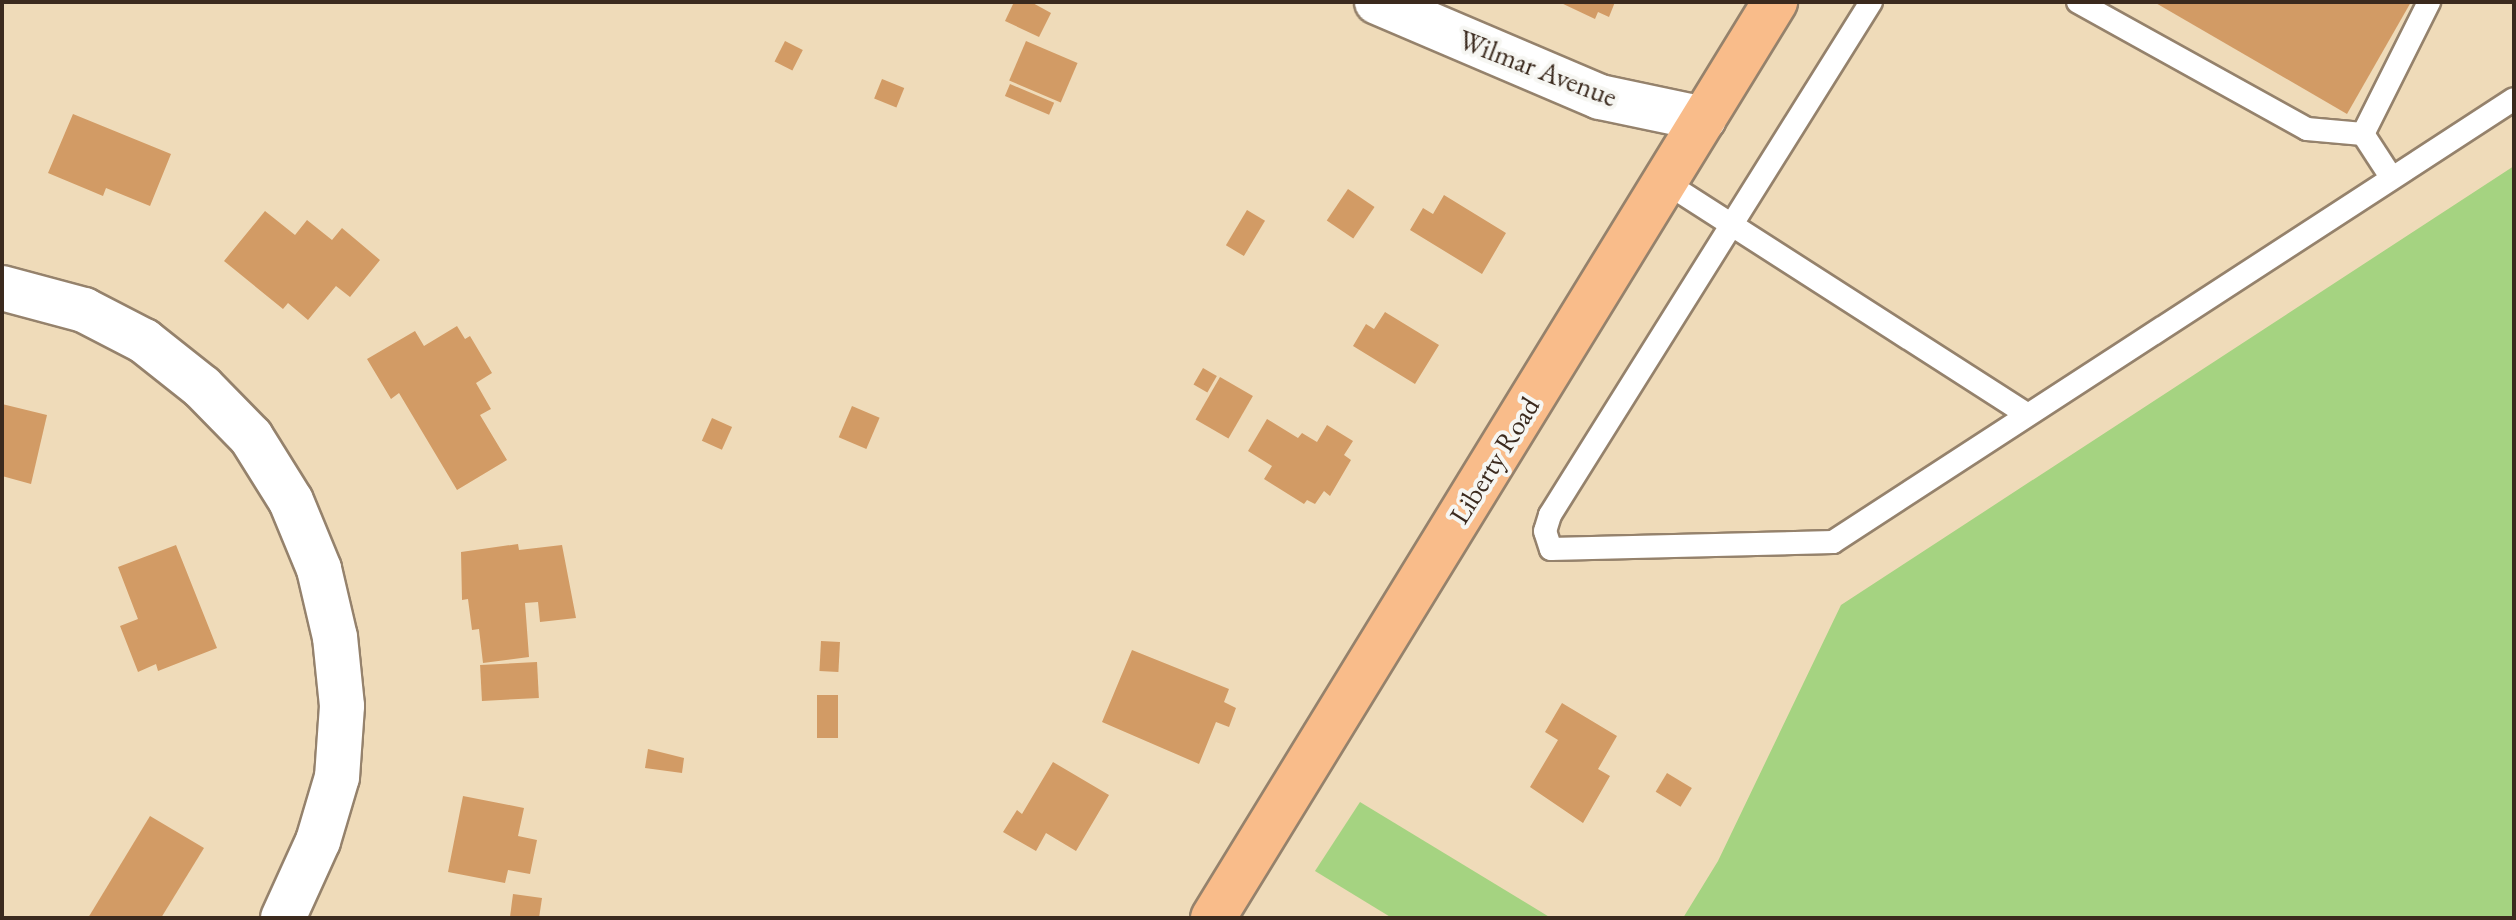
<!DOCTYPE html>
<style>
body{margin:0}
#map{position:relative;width:2516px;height:920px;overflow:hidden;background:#efdbb9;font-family:"EB Garamond",serif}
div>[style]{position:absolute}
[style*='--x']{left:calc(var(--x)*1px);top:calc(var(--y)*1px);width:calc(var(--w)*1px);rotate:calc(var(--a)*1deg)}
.green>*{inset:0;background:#a5d381}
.building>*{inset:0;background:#d29b65;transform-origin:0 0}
.roads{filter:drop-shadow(2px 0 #95826c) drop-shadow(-2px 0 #95826c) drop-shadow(0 2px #95826c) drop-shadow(0 -2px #95826c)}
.lane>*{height:22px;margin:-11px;padding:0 11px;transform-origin:11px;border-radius:11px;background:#fff}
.street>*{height:44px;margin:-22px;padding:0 22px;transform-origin:22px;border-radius:22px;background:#fff}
.primary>*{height:44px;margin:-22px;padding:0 22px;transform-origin:22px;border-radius:22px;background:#f9bc8a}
span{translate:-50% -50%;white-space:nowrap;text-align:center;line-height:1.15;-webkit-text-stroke:8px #f6f6f2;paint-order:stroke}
.street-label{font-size:28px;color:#3b2a1e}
.frame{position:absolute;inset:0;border:4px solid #3b2a1e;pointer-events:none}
</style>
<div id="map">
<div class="green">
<div style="clip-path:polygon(2514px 166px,2514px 918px,1683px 918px,1718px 861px,1841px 605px)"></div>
<div style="clip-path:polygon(1360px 802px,1551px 918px,1392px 918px,1315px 871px)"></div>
</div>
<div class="building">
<div style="clip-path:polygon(1014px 2px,1031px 2px,1051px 13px,1039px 37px,1005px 21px)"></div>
<div style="clip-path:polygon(1559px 2px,1615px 2px,1609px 17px,1598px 12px,1595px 19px)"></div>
<div style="clip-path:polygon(2154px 2px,2411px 2px,2347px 114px)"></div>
<div style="left:785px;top:41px;width:20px;height:23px;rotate:27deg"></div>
<div style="left:1026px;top:41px;width:56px;height:43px;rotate:23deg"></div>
<div style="left:882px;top:79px;width:24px;height:21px;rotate:22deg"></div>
<div style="left:1010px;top:84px;width:48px;height:13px;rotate:23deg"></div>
<div style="clip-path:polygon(73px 114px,171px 154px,150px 206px,106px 188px,103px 196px,48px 173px)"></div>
<div style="left:1348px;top:189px;width:32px;height:38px;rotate:34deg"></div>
<div style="clip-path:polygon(1444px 195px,1506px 233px,1482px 274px,1410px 230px,1423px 208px,1433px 214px)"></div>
<div style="left:1247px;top:210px;width:21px;height:41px;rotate:31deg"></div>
<div style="clip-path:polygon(265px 211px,295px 235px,307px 220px,332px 240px,342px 228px,380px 260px,350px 297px,336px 286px,308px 320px,288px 303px,283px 309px,224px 261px)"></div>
<div style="clip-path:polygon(1385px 312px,1439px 345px,1415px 384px,1353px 346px,1366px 324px,1374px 329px)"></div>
<div style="clip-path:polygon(457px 326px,465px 339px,470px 336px,492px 373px,476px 383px,491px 409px,480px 415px,507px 460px,457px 490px,399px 393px,391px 399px,367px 359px,415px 331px,424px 346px)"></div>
<div style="left:1203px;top:368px;width:16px;height:19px;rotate:30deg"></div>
<div style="left:1220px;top:377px;width:38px;height:49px;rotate:30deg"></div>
<div style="clip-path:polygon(2px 404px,47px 415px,31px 484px,2px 476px)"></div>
<div style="left:852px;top:406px;width:30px;height:34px;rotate:23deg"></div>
<div style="left:712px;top:418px;width:22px;height:25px;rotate:24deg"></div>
<div style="clip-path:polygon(1267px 419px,1298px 438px,1302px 433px,1317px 442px,1327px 425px,1353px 441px,1344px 455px,1351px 460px,1330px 496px,1324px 491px,1315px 504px,1307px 500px,1304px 504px,1264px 479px,1272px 466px,1248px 451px)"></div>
<div style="clip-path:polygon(518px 544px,519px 550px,562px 545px,576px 618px,540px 622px,538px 602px,525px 603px,529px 657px,483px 663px,479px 629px,472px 630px,468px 599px,462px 600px,461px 552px)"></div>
<div style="clip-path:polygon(176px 545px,217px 648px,158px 671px,156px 664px,138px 672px,120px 626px,138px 619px,118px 567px)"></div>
<div style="left:821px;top:641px;width:19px;height:30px;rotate:3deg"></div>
<div style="clip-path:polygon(1132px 650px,1229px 689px,1224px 702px,1236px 708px,1229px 727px,1216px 722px,1199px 764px,1102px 722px)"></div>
<div style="left:537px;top:662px;width:36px;height:57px;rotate:87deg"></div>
<div style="left:817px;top:695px;width:21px;height:43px"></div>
<div style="clip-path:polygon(1562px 703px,1617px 736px,1598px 769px,1610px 776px,1583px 823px,1530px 787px,1558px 740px,1545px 732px)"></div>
<div style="clip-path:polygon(648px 749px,684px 758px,682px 773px,645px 768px)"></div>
<div style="clip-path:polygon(1053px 762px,1109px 795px,1076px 851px,1046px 833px,1036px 851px,1003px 832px,1017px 810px,1022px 814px)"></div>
<div style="left:1667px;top:773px;width:29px;height:22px;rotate:31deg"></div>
<div style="clip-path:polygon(463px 796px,524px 808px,518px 836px,537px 840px,530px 874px,508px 870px,505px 883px,448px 872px)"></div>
<div style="clip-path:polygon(150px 816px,204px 848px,161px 918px,88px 918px)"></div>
<div style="clip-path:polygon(513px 894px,542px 898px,539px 918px,510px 917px)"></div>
</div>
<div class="roads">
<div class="lane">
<div style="--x:1871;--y:2;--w:605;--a:122.04"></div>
<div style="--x:1550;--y:515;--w:17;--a:107"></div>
<div style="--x:1545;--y:531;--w:19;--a:72"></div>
<div style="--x:1551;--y:549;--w:282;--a:-1.4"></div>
<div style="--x:1833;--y:542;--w:812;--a:-33.04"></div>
<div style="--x:2078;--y:2;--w:262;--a:29"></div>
<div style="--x:2307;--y:129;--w:56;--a:5.1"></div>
<div style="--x:2363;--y:134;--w:148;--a:-63.4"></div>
<div style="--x:2363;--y:134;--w:51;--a:56.9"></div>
<div style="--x:1665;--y:182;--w:430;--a:32.7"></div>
</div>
<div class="street">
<div style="--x:1377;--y:2;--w:242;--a:23.1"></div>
<div style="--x:1600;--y:97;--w:106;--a:11.9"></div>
<div style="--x:2;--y:288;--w:85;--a:15"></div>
<div style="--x:84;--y:310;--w:68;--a:27.3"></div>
<div style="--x:144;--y:341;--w:74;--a:38.4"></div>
<div style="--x:202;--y:387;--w:70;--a:45.6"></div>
<div style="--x:251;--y:437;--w:75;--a:58"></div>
<div style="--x:291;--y:501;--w:74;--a:67.6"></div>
<div style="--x:319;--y:569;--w:70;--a:76.8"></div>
<div style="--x:335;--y:637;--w:69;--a:84.2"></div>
<div style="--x:342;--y:706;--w:71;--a:94"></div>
<div style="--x:337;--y:777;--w:67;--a:106.5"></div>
<div style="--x:318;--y:841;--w:85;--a:114.4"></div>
</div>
<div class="primary">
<div style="--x:1213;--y:918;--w:1075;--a:-58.47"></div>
</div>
</div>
<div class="street-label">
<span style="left:1538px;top:68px;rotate:21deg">Wilmar Avenue</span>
<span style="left:1494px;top:460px;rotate:-58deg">Liberty Road</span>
</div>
<div class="frame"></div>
</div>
